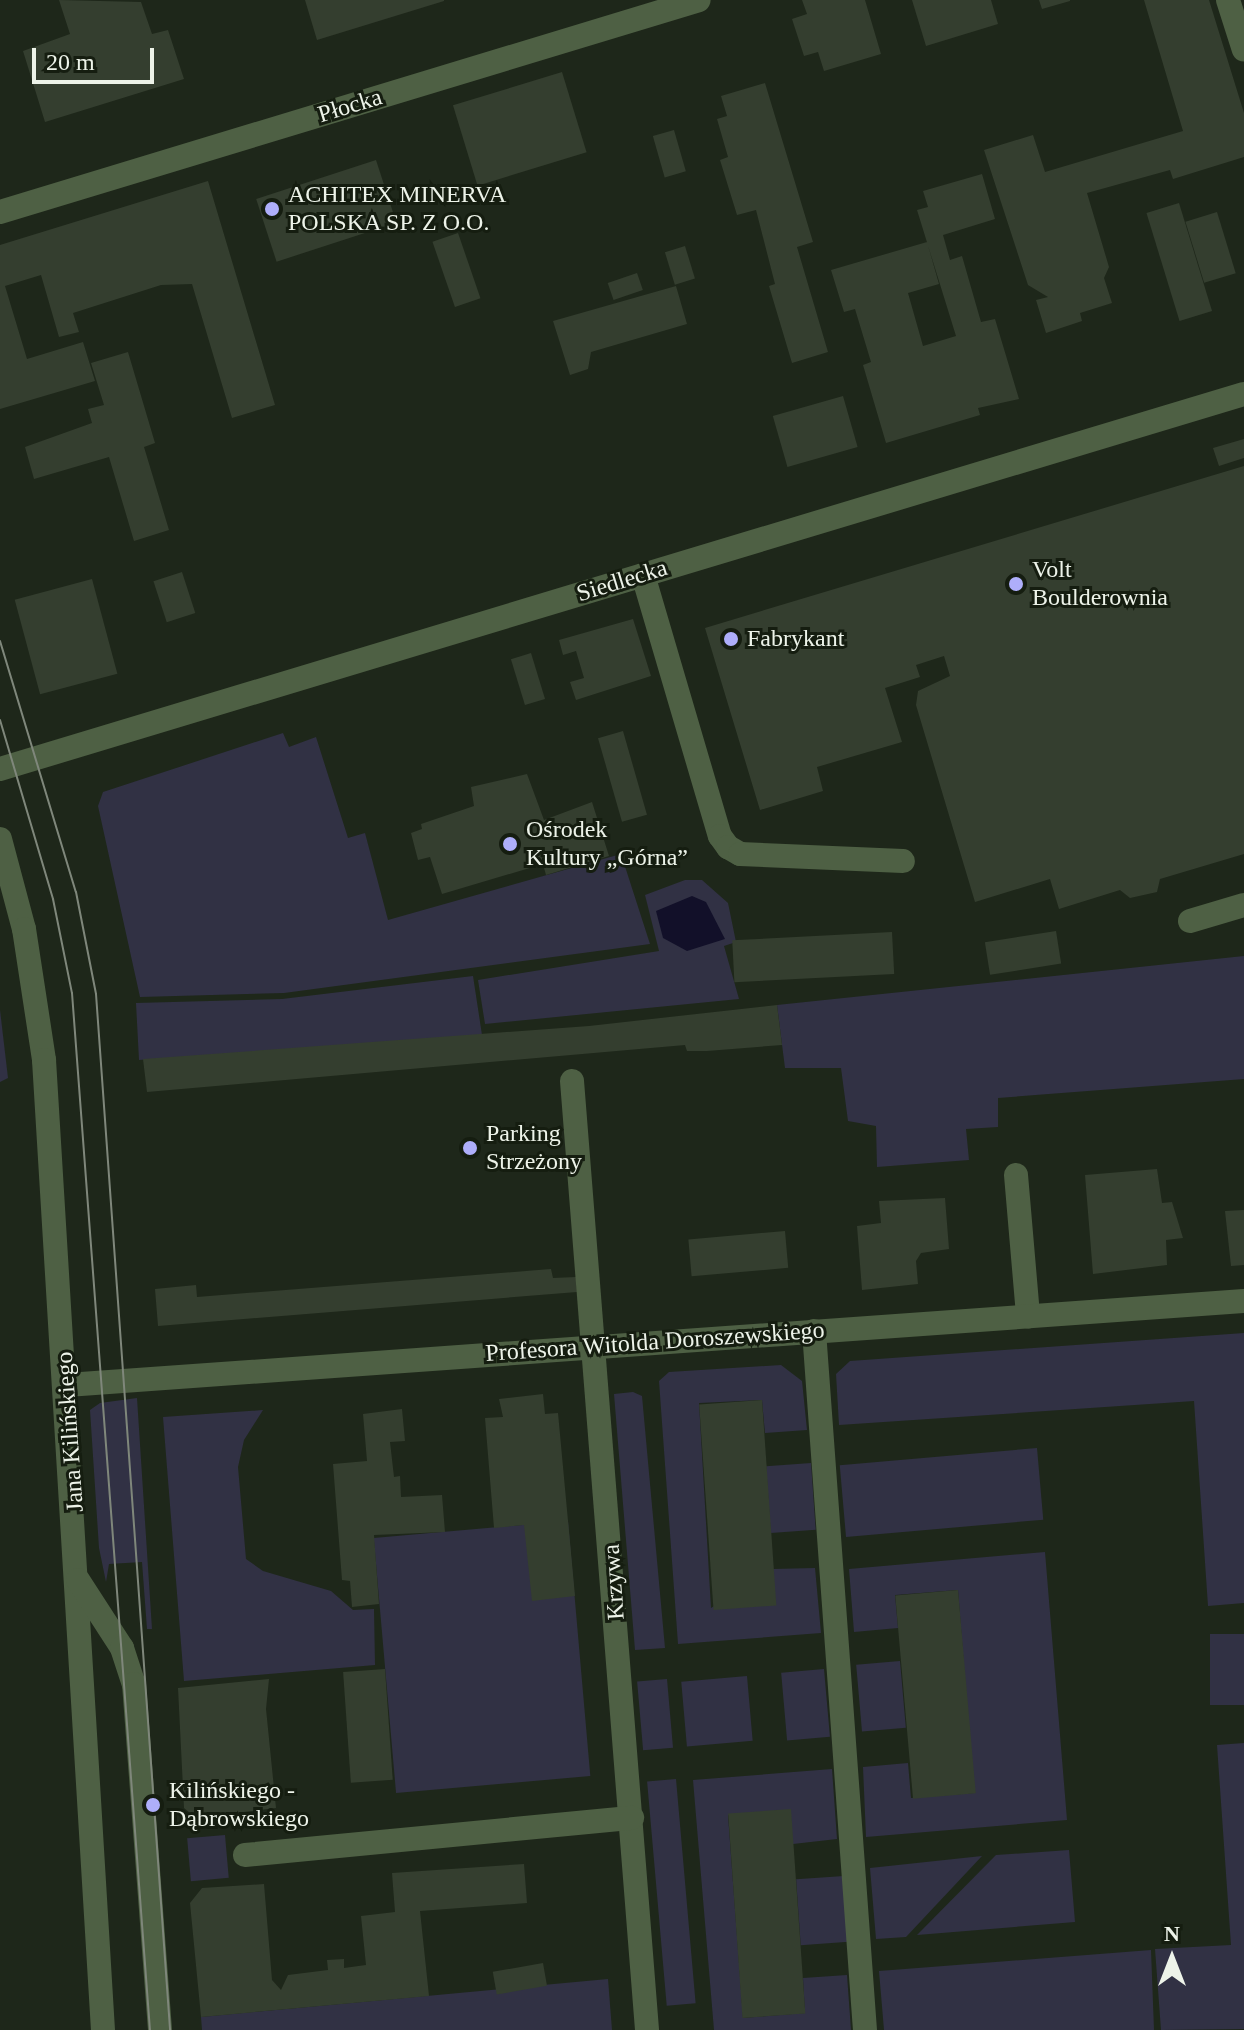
<!DOCTYPE html>
<meta charset="utf-8">
<style>
body{margin:0}
#map{position:relative;width:1244px;height:2030px;overflow:hidden;background:#1e271a;font-family:Georgia,serif}
div>[style]{position:absolute}
[style*='--x']{left:calc(var(--x)*1px);top:calc(var(--y)*1px);width:calc(var(--w)*1px);rotate:calc(var(--a)*1deg)}
.green>*{inset:0;background:#313144;transform-origin:0 0}
.water>*{inset:0;background:#121029}
.building>*{inset:0;background:#343e2f;transform-origin:0 0}
.minor>*{height:24px;margin:-12px;padding:0 12px;transform-origin:12px;border-radius:12px;background:#4e6044}
.tram>*{height:2px;margin:-1px;padding:0 1px;transform-origin:1px;border-radius:1px;background:#7f877b}
.dots>*{width:22px;height:22px;translate:-50% -50%;box-sizing:border-box;border:4px solid #151d10;border-radius:50%}
span{translate:-50% -50%;white-space:nowrap;text-align:center;line-height:1.15;-webkit-text-stroke:6px #151d10;paint-order:stroke}
.street-label{font-size:24px;color:#edf3e9}
.poi-label{font-size:24px;color:#edf3e9}
.left{translate:0 -50%;text-align:left}
.north{position:absolute;left:1132px;top:1918px;width:80px;height:80px;-webkit-text-stroke:6px #151d10;paint-order:stroke;rotate:0deg;font-size:22px;font-weight:700;line-height:32px;text-align:center;color:#edf3e9}
.north::after{content:'';display:block;margin:auto;width:28px;height:36px;background:#edf3e9;clip-path:polygon(50% 0,100% 100%,50% 72%,0 100%)}
.scale{position:absolute;left:32px;top:48px;width:122px;height:36px;box-sizing:border-box;border:4px solid #edf3e9;border-top:0;padding-left:10px;font-size:24px;line-height:28px;white-space:nowrap;color:#edf3e9;-webkit-text-stroke:6px #151d10;paint-order:stroke}
</style>
<div id="map">
<div class="green">
<div style="clip-path:polygon(283px 733px,289px 747px,316px 737px,348px 838px,365px 833px,388px 920px,621px 854px,650px 944px,284px 993px,140px 997px,98px 806px,103px 792px)"></div>
<div style="clip-path:polygon(685px 880px,702px 880px,728px 903px,736px 942px,724px 946px,739px 999px,485px 1024px,478px 980px,659px 951px,645px 895px)"></div>
<div style="clip-path:polygon(1244px 956px,1244px 1079px,998px 1098px,998px 1127px,966px 1129px,969px 1160px,877px 1167px,876px 1126px,848px 1121px,841px 1068px,785px 1068px,777px 1005px)"></div>
<div style="clip-path:polygon(473px 976px,482px 1035px,139px 1060px,136px 1003px,282px 999px)"></div>
<div style="clip-path:polygon(0 1010px,8px 1078px,0 1082px)"></div>
<div style="clip-path:polygon(1244px 1333px,1244px 1603px,1208px 1606px,1194px 1401px,839px 1425px,836px 1374px,850px 1361px)"></div>
<div style="clip-path:polygon(781px 1365px,802px 1381px,807px 1430px,765px 1433px,762px 1400px,699px 1403px,711px 1608px,773px 1569px,815px 1568px,821px 1633px,678px 1644px,659px 1381px,669px 1372px)"></div>
<div style="clip-path:polygon(633px 1392px,642px 1396px,665px 1648px,635px 1650px,614px 1394px)"></div>
<div style="clip-path:polygon(137px 1398px,152px 1629px,147px 1629px,142px 1562px,109px 1564px,106px 1582px,99px 1548px,90px 1410px,100px 1403px)"></div>
<div style="clip-path:polygon(263px 1410px,244px 1440px,238px 1467px,246px 1559px,263px 1571px,331px 1591px,353px 1610px,374px 1609px,375px 1665px,184px 1681px,163px 1417px)"></div>
<div style="left:1037px;top:1448px;width:72px;height:198px;rotate:85deg"></div>
<div style="left:811px;top:1463px;width:67px;height:45px;rotate:86deg"></div>
<div style="left:568px;top:1521px;width:256px;height:195px;rotate:85deg"></div>
<div style="clip-path:polygon(1045px 1552px,1067px 1820px,866px 1837px,863px 1767px,908px 1763px,911px 1798px,974px 1793px,958px 1590px,895px 1595px,898px 1628px,854px 1632px,849px 1569px)"></div>
<div style="left:1244px;top:1634px;width:71px;height:34px;rotate:90deg"></div>
<div style="left:900px;top:1661px;width:67px;height:44px;rotate:85deg"></div>
<div style="left:824px;top:1669px;width:68px;height:43px;rotate:85deg"></div>
<div style="left:747px;top:1676px;width:65px;height:66px;rotate:85deg"></div>
<div style="left:667px;top:1679px;width:69px;height:30px;rotate:85deg"></div>
<div style="clip-path:polygon(1244px 1743px,1244px 2029px,1161px 2030px,1155px 1949px,1231px 1945px,1217px 1745px)"></div>
<div style="clip-path:polygon(832px 1769px,837px 1839px,793px 1844px,728px 1815px,743px 2018px,805px 2013px,803px 1978px,847px 1975px,851px 2030px,714px 2030px,693px 1780px)"></div>
<div style="left:676px;top:1779px;width:225px;height:29px;rotate:85deg"></div>
<div style="left:225px;top:1835px;width:43px;height:38px;rotate:85deg"></div>
<div style="clip-path:polygon(1069px 1850px,1075px 1922px,917px 1935px,996px 1855px)"></div>
<div style="clip-path:polygon(982px 1856px,906px 1937px,876px 1939px,870px 1868px)"></div>
<div style="left:844px;top:1876px;width:66px;height:48px;rotate:86deg"></div>
<div style="clip-path:polygon(1151px 1950px,1154px 2030px,884px 2030px,879px 1971px)"></div>
<div style="clip-path:polygon(608px 1979px,612px 2030px,202px 2030px,201px 2017px)"></div>
</div>
<div class="water">
<div style="clip-path:polygon(692px 896px,706px 902px,725px 939px,687px 951px,663px 938px,656px 911px)"></div>
</div>
<div class="building">
<div style="clip-path:polygon(59px 0,141px 2px,152px 34px,168px 30px,184px 79px,45px 122px,23px 51px,70px 34px)"></div>
<div style="clip-path:polygon(305px 0,444px 0,444px 1px,317px 40px)"></div>
<div style="clip-path:polygon(802px 0,865px 0,881px 54px,824px 71px,818px 52px,804px 56px,792px 19px,807px 14px)"></div>
<div style="clip-path:polygon(912px 0,991px 0,998px 24px,926px 46px)"></div>
<div style="clip-path:polygon(1039px 0,1070px 0,1070px 1px,1042px 9px)"></div>
<div style="clip-path:polygon(1144px 0,1209px 0,1244px 113px,1244px 157px,1173px 179px,1170px 170px,1087px 193px,1109px 267px,1104px 278px,1112px 303px,1080px 313px,1082px 321px,1046px 333px,1036px 300px,1048px 297px,1028px 285px,984px 150px,1033px 135px,1045px 172px,1183px 131px)"></div>
<div style="left:562px;top:72px;width:84px;height:114px;rotate:73deg"></div>
<div style="clip-path:polygon(765px 83px,813px 242px,797px 247px,828px 352px,792px 363px,769px 286px,775px 284px,756px 210px,737px 215px,720px 160px,728px 157px,717px 119px,727px 116px,721px 96px)"></div>
<div style="left:674px;top:130px;width:43px;height:22px;rotate:74deg"></div>
<div style="left:376px;top:160px;width:66px;height:126px;rotate:72deg"></div>
<div style="clip-path:polygon(982px 174px,995px 219px,943px 235px,950px 260px,962px 256px,981px 322px,995px 319px,1019px 399px,978px 408px,980px 415px,886px 443px,863px 365px,871px 362px,855px 309px,844px 312px,831px 270px,927px 242px,939px 284px,908px 293px,923px 346px,956px 336px,917px 210px,928px 207px,923px 191px)"></div>
<div style="clip-path:polygon(208px 181px,275px 405px,232px 418px,192px 284px,161px 285px,73px 313px,79px 332px,59px 337px,41px 275px,5px 286px,27px 359px,83px 342px,95px 381px,0 409px,0 245px)"></div>
<div style="left:1179px;top:203px;width:113px;height:34px;rotate:73deg"></div>
<div style="left:1217px;top:212px;width:64px;height:33px;rotate:73deg"></div>
<div style="left:458px;top:233px;width:69px;height:27px;rotate:71deg"></div>
<div style="left:685px;top:246px;width:34px;height:21px;rotate:73deg"></div>
<div style="left:637px;top:273px;width:18px;height:31px;rotate:71deg"></div>
<div style="clip-path:polygon(676px 286px,687px 324px,591px 352px,588px 369px,570px 375px,553px 321px)"></div>
<div style="clip-path:polygon(128px 352px,155px 443px,144px 447px,169px 530px,134px 541px,109px 457px,34px 479px,25px 447px,92px 423px,88px 409px,104px 405px,91px 363px)"></div>
<div style="left:843px;top:396px;width:53px;height:73px;rotate:74deg"></div>
<div style="clip-path:polygon(1244px 439px,1244px 458px,1219px 466px,1213px 448px)"></div>
<div style="clip-path:polygon(1244px 466px,1244px 854px,1160px 879px,1157px 892px,1130px 898px,1120px 890px,1059px 909px,1050px 879px,975px 902px,916px 705px,918px 691px,950px 676px,944px 656px,916px 665px,920px 677px,885px 688px,902px 742px,817px 767px,823px 791px,760px 810px,705px 628px)"></div>
<div style="left:182px;top:572px;width:43px;height:30px;rotate:72deg"></div>
<div style="left:92px;top:579px;width:98px;height:80px;rotate:75deg"></div>
<div style="clip-path:polygon(633px 619px,651px 676px,576px 700px,570px 682px,584px 678px,576px 651px,563px 655px,559px 640px)"></div>
<div style="left:531px;top:653px;width:48px;height:21px;rotate:73deg"></div>
<div style="left:623px;top:731px;width:87px;height:26px;rotate:74deg"></div>
<div style="clip-path:polygon(527px 774px,544px 820px,592px 802px,609px 856px,546px 875px,543px 864px,442px 894px,430px 857px,418px 860px,411px 833px,422px 829px,421px 824px,474px 806px,471px 787px)"></div>
<div style="left:1056px;top:931px;width:33px;height:72px;rotate:81deg"></div>
<div style="left:892px;top:932px;width:42px;height:160px;rotate:87deg"></div>
<div style="clip-path:polygon(777px 1005px,782px 1045px,707px 1051px,687px 1051px,685px 1045px,147px 1092px,143px 1059px,589px 1026px)"></div>
<div style="clip-path:polygon(1157px 1169px,1162px 1203px,1172px 1202px,1183px 1238px,1166px 1240px,1167px 1265px,1093px 1274px,1085px 1175px)"></div>
<div style="clip-path:polygon(945px 1198px,949px 1249px,921px 1253px,916px 1261px,918px 1284px,862px 1290px,857px 1226px,881px 1223px,879px 1201px)"></div>
<div style="clip-path:polygon(1244px 1210px,1244px 1265px,1231px 1266px,1225px 1211px)"></div>
<div style="left:785px;top:1231px;width:37px;height:97px;rotate:85deg"></div>
<div style="clip-path:polygon(551px 1269px,553px 1278px,576px 1277px,577px 1292px,158px 1326px,155px 1289px,196px 1285px,197px 1297px)"></div>
<div style="clip-path:polygon(543px 1394px,545px 1414px,558px 1413px,575px 1596px,532px 1601px,524px 1525px,494px 1528px,485px 1418px,503px 1417px,499px 1399px)"></div>
<div style="left:762px;top:1400px;width:206px;height:63px;rotate:86deg"></div>
<div style="clip-path:polygon(402px 1409px,405px 1441px,390px 1442px,394px 1477px,400px 1476px,401px 1497px,442px 1495px,445px 1532px,374px 1535px,379px 1604px,352px 1607px,350px 1581px,342px 1580px,333px 1464px,367px 1461px,363px 1414px)"></div>
<div style="left:958px;top:1590px;width:204px;height:63px;rotate:85deg"></div>
<div style="left:385px;top:1669px;width:111px;height:42px;rotate:86deg"></div>
<div style="clip-path:polygon(269px 1679px,266px 1709px,276px 1808px,196px 1818px,184px 1808px,178px 1688px)"></div>
<div style="left:791px;top:1809px;width:205px;height:63px;rotate:86deg"></div>
<div style="clip-path:polygon(524px 1864px,527px 1903px,420px 1911px,429px 1996px,201px 2017px,190px 1903px,202px 1888px,264px 1884px,272px 1980px,281px 1990px,288px 1975px,328px 1970px,327px 1960px,344px 1959px,344px 1968px,366px 1965px,361px 1916px,395px 1912px,392px 1873px)"></div>
<div style="left:543px;top:1963px;width:23px;height:51px;rotate:80deg"></div>
</div>
<div class="minor">
<div style="--x:1228;--y:0;--w:52;--a:72.3"></div>
<div style="--x:0;--y:212;--w:730;--a:-16.87"></div>
<div style="--x:643;--y:575;--w:272;--a:73.6"></div>
<div style="--x:720;--y:836;--w:14;--a:54"></div>
<div style="--x:728;--y:847;--w:14;--a:30"></div>
<div style="--x:740;--y:854;--w:163;--a:2.5"></div>
<div style="--x:0;--y:769;--w:1299;--a:-16.78"></div>
<div style="--x:0;--y:839;--w:93;--a:75.1"></div>
<div style="--x:24;--y:929;--w:133;--a:81.3"></div>
<div style="--x:44;--y:1060;--w:972;--a:86.52"></div>
<div style="--x:1190;--y:921;--w:56;--a:-16.5"></div>
<div style="--x:572;--y:1081;--w:952;--a:85.48"></div>
<div style="--x:1016;--y:1175;--w:142;--a:85.1"></div>
<div style="--x:814;--y:1331;--w:701;--a:85.83"></div>
<div style="--x:67;--y:1385;--w:1180;--a:-4.08"></div>
<div style="--x:78;--y:1580;--w:81;--a:57.1"></div>
<div style="--x:122;--y:1648;--w:38;--a:72"></div>
<div style="--x:134;--y:1684;--w:347;--a:85.7"></div>
<div style="--x:245;--y:1855;--w:389;--a:-5.5"></div>
</div>
<div class="tram">
<div style="--x:0;--y:641;--w:262;--a:73.2"></div>
<div style="--x:76;--y:892;--w:104;--a:78.9"></div>
<div style="--x:96;--y:994;--w:1039;--a:85.91"></div>
<div style="--x:0;--y:720;--w:187;--a:73.5"></div>
<div style="--x:53;--y:899;--w:96;--a:78.6"></div>
<div style="--x:72;--y:993;--w:1040;--a:85.7"></div>
</div>
<div class="dots">
<div style="left:272px;top:209px;background:#aeaefa"></div>
<div style="left:1016px;top:584px;background:#aeaefa"></div>
<div style="left:731px;top:639px;background:#aeaefa"></div>
<div style="left:510px;top:844px;background:#aeaefa"></div>
<div style="left:470px;top:1148px;background:#aeaefa"></div>
<div style="left:153px;top:1805px;background:#aeaefa"></div>
</div>
<div class="street-label">
<span style="left:350px;top:106px;rotate:-17deg">Płocka</span>
<span style="left:622px;top:581px;rotate:-17deg">Siedlecka</span>
<span style="left:655px;top:1342px;rotate:-4deg">Profesora Witolda Doroszewskiego</span>
<span style="left:70px;top:1432px;rotate:-94deg">Jana Kilińskiego</span>
<span style="left:614px;top:1582px;rotate:-94deg">Krzywa</span>
</div>
<div class="poi-label">
<span class="left" style="left:288px;top:209px">ACHITEX MINERVA<br>POLSKA SP. Z O.O.</span>
<span class="left" style="left:1032px;top:584px">Volt<br>Boulderownia</span>
<span class="left" style="left:747px;top:639px">Fabrykant</span>
<span class="left" style="left:526px;top:844px">Ośrodek<br>Kultury „Górna”</span>
<span class="left" style="left:486px;top:1148px">Parking<br>Strzeżony</span>
<span class="left" style="left:169px;top:1805px">Kilińskiego -<br>Dąbrowskiego</span>
</div>
<div class="north">N</div>
<div class="scale">20 m</div>
</div>
